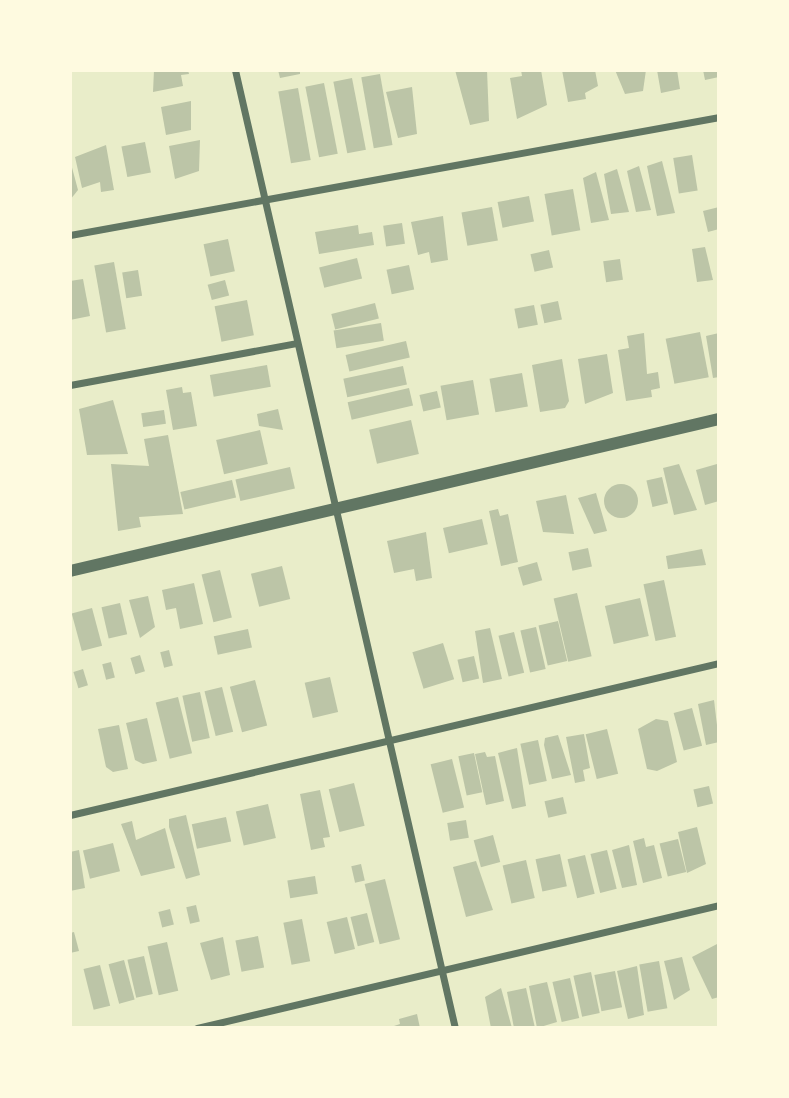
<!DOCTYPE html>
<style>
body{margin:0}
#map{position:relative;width:789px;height:1098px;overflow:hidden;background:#e9edc9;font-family:"Titillium Web",sans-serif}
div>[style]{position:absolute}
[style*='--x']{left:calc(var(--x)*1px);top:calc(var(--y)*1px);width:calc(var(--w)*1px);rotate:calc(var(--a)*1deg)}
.building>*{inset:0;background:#bcc5a7;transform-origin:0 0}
.round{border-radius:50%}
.minor>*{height:7px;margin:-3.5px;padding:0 3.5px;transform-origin:3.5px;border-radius:3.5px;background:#617663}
.tertiary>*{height:12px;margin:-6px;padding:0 6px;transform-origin:6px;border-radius:6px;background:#617663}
span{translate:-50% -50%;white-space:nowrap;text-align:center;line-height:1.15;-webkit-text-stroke:5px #fefae0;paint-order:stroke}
.frame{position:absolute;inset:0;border:72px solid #fefae0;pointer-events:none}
</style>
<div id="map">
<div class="building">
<div style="clip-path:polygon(154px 70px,188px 70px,189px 74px,181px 75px,183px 86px,153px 92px)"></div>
<div style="clip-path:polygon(278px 70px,300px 70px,300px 74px,280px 78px)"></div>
<div style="clip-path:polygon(455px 70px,487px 70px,489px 121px,470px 125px)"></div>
<div style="clip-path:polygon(521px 70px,541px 70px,547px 105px,517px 119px,510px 78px,522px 76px)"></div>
<div style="clip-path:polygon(562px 70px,595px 70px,598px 86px,585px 93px,586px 99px,568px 102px)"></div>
<div style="clip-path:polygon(615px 70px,646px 70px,643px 91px,625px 94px)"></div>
<div style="clip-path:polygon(657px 70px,677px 70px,680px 89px,661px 93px)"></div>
<div style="clip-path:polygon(703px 70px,719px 70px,719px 77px,705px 80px)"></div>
<div style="left:380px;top:74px;width:72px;height:19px;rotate:80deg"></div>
<div style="left:352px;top:78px;width:73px;height:19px;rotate:79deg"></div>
<div style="left:324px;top:83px;width:72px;height:19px;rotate:79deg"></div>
<div style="clip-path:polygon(412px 87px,417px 134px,398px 138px,386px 92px)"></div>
<div style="left:298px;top:88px;width:73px;height:20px;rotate:80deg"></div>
<div style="clip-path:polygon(191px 101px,191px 130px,166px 135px,161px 107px)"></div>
<div style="clip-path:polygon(200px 140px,199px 171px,175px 179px,169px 146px)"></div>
<div style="left:145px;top:142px;width:31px;height:24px;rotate:79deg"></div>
<div style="clip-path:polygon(106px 145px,114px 190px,101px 192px,100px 182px,82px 188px,75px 157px)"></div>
<div style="left:692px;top:155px;width:36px;height:19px;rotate:81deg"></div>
<div style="clip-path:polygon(70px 160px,78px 190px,70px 200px)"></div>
<div style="clip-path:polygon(662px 161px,675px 213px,657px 216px,647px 166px)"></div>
<div style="clip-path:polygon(639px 166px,651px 210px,636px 212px,627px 171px)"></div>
<div style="clip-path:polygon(617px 169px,629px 212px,611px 214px,604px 174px)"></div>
<div style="clip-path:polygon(596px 172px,609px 220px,591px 223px,583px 178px)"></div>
<div style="left:573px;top:189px;width:42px;height:29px;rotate:80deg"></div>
<div style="left:529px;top:196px;width:26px;height:32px;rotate:79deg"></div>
<div style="left:492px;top:207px;width:34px;height:31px;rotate:80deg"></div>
<div style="clip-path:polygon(719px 207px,719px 229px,708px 232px,703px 211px)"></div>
<div style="clip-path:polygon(443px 216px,448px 260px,431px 263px,429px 252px,418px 255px,411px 222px)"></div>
<div style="left:402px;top:223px;width:21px;height:19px;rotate:82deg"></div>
<div style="clip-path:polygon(358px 225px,359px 234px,372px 232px,374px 245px,319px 254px,315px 232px)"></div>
<div style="left:228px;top:239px;width:33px;height:25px;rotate:78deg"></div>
<div style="clip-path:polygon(705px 247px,713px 280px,697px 282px,692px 249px)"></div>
<div style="left:549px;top:250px;width:18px;height:19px;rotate:77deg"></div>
<div style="left:357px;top:258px;width:21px;height:39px;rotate:76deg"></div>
<div style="left:620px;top:259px;width:21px;height:17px;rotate:82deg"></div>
<div style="left:114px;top:262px;width:68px;height:20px;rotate:80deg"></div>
<div style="left:409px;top:265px;width:25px;height:23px;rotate:78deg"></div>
<div style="left:138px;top:270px;width:26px;height:16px;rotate:81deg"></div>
<div style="clip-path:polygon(83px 279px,90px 316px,70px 320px,70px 281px)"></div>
<div style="left:225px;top:280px;width:16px;height:18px;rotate:75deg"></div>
<div style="left:247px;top:300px;width:36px;height:33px;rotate:79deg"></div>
<div style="left:558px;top:301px;width:19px;height:18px;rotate:78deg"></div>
<div style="left:375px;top:303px;width:16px;height:45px;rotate:76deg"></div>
<div style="left:534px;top:305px;width:20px;height:20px;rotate:79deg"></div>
<div style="left:381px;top:323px;width:18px;height:48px;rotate:81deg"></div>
<div style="left:700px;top:332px;width:46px;height:35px;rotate:79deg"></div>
<div style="clip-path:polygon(644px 333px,647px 374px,658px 372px,660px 388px,651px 390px,652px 397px,626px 401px,618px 350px,629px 348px,627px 336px)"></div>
<div style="clip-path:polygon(719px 333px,719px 377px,713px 378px,706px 336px)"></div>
<div style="left:406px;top:341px;width:17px;height:62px;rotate:77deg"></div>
<div style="clip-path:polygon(607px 354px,613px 393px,585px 404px,578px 359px)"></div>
<div style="clip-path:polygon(562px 359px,569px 401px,565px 408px,540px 412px,532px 365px)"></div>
<div style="left:267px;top:365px;width:22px;height:58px;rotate:80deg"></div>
<div style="left:403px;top:366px;width:19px;height:61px;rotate:78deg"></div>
<div style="left:522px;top:373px;width:34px;height:33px;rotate:80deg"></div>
<div style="left:473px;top:380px;width:35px;height:33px;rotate:80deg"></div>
<div style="clip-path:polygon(182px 387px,183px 393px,191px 392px,197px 426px,173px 430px,166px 390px)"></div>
<div style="left:409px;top:388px;width:18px;height:63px;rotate:77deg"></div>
<div style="left:437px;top:391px;width:17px;height:18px;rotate:77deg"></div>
<div style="clip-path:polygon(113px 400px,128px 454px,87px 455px,79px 409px)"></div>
<div style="clip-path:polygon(278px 409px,283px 430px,259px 426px,257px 414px)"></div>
<div style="left:164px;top:410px;width:14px;height:23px;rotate:82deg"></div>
<div style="left:411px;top:420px;width:35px;height:43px;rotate:77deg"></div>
<div style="left:260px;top:430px;width:35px;height:45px;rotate:77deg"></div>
<div style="clip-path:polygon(168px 435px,183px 514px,139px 517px,141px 527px,118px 531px,111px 464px,149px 466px,144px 439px)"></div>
<div style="clip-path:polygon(679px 464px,697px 510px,674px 515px,663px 468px)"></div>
<div style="clip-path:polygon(717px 464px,719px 501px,705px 505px,696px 470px)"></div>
<div style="left:290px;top:467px;width:22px;height:56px;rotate:77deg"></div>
<div style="left:662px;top:477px;width:27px;height:16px;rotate:77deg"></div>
<div style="left:232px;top:480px;width:18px;height:53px;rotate:77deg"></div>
<div class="round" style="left:604px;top:484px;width:34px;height:34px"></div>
<div style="clip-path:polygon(596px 493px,607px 531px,594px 534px,578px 498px)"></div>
<div style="clip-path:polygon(566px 495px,574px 534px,543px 532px,536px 501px)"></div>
<div style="clip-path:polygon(498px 509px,500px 516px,508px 514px,518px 562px,501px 566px,489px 511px)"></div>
<div style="left:482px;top:519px;width:26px;height:40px;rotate:77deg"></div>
<div style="clip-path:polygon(426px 532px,432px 578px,416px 581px,414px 569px,394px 573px,387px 541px)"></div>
<div style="left:588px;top:548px;width:19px;height:20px;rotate:78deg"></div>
<div style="clip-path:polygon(702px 549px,706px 565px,668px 569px,666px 556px)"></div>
<div style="left:537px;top:562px;width:19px;height:20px;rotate:74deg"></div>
<div style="left:282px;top:566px;width:34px;height:32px;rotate:76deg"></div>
<div style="left:220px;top:570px;width:49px;height:19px;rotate:76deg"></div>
<div style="left:664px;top:580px;width:58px;height:21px;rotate:78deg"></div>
<div style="clip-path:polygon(194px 583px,203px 624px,180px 629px,176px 608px,166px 610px,162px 590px)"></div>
<div style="left:577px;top:593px;width:65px;height:24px;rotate:77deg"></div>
<div style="clip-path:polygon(148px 596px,155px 627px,140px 638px,129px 600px)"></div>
<div style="left:640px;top:598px;width:39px;height:36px;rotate:77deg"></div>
<div style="left:120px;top:603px;width:32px;height:19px;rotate:77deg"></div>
<div style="left:92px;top:608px;width:39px;height:21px;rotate:75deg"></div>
<div style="left:558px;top:621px;width:41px;height:20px;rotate:77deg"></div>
<div style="left:536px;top:627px;width:43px;height:16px;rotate:77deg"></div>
<div style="clip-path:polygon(490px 628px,502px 679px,483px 683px,475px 631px)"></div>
<div style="left:248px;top:629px;width:19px;height:35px;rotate:78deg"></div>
<div style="left:514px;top:632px;width:42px;height:16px;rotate:76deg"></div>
<div style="left:443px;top:643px;width:38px;height:32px;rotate:73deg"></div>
<div style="left:169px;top:650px;width:16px;height:9px;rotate:76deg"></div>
<div style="left:140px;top:655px;width:17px;height:10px;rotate:73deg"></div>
<div style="left:474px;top:656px;width:23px;height:17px;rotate:77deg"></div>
<div style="left:111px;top:662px;width:16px;height:9px;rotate:76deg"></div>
<div style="left:83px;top:669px;width:17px;height:10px;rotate:73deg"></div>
<div style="left:330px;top:677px;width:36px;height:26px;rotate:77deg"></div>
<div style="left:255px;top:680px;width:47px;height:26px;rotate:75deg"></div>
<div style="left:222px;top:687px;width:46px;height:18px;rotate:76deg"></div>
<div style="left:200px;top:692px;width:47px;height:18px;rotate:78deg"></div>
<div style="left:178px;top:697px;width:58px;height:23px;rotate:76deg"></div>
<div style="clip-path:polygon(714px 700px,719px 742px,706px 745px,698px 704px)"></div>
<div style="left:692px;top:708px;width:39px;height:19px;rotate:75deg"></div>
<div style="clip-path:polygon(147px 718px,157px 761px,143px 764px,135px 760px,126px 723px)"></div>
<div style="clip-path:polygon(656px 719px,668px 721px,677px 762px,657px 771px,647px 769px,638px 729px)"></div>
<div style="clip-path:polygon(119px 725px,128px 769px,113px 772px,106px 767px,98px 729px)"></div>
<div style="left:607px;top:729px;width:46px;height:22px;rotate:76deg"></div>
<div style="clip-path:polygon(584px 734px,590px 768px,583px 770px,585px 781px,575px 783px,566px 737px)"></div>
<div style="clip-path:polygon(558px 735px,571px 775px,552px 779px,544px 745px,545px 738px)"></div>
<div style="left:538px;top:740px;width:42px;height:18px;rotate:78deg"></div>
<div style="clip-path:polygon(517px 748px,526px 806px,512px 809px,498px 753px)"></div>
<div style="clip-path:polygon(485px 752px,487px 757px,495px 756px,504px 801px,486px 805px,475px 754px)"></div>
<div style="left:474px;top:753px;width:40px;height:16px;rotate:78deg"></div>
<div style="left:452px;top:759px;width:50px;height:22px;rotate:76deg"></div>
<div style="left:354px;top:783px;width:44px;height:26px;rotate:76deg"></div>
<div style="left:709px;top:786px;width:18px;height:16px;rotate:77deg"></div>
<div style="clip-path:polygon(320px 790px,330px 837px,323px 838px,325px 847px,311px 850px,300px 794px)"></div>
<div style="left:563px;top:797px;width:17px;height:19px;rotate:77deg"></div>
<div style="left:268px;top:804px;width:35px;height:33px;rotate:77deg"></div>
<div style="clip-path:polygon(186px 815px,200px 875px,186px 879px,169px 827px,169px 819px)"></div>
<div style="left:226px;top:817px;width:25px;height:35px;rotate:78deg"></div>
<div style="left:466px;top:820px;width:18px;height:19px;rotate:81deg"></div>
<div style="clip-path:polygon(132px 821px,136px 840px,165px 828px,175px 868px,141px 876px,121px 824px)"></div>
<div style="clip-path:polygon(697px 827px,706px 864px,687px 873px,678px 832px)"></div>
<div style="left:493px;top:835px;width:28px;height:20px;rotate:75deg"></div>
<div style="clip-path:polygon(644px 838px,646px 847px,654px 845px,662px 878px,643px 883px,633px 841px)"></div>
<div style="left:678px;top:839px;width:34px;height:19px;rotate:76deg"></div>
<div style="left:113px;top:843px;width:29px;height:31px;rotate:76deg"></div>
<div style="clip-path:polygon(629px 845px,637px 885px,622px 888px,612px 850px)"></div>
<div style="clip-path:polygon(79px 850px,85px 888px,70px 891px,70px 852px)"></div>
<div style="left:607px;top:850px;width:40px;height:17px;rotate:76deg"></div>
<div style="left:560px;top:854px;width:33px;height:25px;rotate:78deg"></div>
<div style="left:585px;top:855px;width:40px;height:18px;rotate:76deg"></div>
<div style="left:526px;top:860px;width:39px;height:24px;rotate:77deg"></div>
<div style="clip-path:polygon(476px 861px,493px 910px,466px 917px,453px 867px)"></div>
<div style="left:361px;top:864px;width:17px;height:10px;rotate:77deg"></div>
<div style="left:315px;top:876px;width:18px;height:28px;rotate:81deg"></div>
<div style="left:385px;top:879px;width:62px;height:21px;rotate:76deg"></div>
<div style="left:196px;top:905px;width:17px;height:10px;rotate:77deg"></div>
<div style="left:170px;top:909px;width:16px;height:12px;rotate:76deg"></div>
<div style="left:367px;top:913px;width:30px;height:17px;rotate:76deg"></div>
<div style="left:347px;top:917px;width:33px;height:21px;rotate:76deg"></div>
<div style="left:302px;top:919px;width:43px;height:19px;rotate:79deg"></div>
<div style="clip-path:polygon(74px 932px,79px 951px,70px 953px,70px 933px)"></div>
<div style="left:258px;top:936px;width:32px;height:23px;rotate:79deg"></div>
<div style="clip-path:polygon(223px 937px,230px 975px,211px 980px,200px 943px)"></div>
<div style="left:167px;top:942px;width:50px;height:20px;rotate:77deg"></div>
<div style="clip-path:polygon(719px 943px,719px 997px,712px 999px,692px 957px)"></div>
<div style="left:144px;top:956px;width:39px;height:17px;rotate:77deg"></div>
<div style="clip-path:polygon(682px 957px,690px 990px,674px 1000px,664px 961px)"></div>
<div style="left:124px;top:960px;width:41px;height:16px;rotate:75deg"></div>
<div style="left:659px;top:961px;width:48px;height:20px;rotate:80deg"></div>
<div style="left:100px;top:965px;width:42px;height:17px;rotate:76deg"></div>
<div style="clip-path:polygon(637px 966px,644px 1015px,628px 1019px,617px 971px)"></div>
<div style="left:615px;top:971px;width:37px;height:21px;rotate:79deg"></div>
<div style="left:591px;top:972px;width:42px;height:18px;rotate:78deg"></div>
<div style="left:570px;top:978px;width:41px;height:18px;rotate:77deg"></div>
<div style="clip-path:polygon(547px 982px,557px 1022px,537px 1028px,529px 986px)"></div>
<div style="clip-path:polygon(501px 988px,512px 1028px,491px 1028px,485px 997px)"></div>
<div style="clip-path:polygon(526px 988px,535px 1028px,514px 1028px,507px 992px)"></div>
<div style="clip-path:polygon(417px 1014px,420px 1028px,388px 1028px,400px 1024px,399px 1019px)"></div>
</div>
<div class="minor">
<div style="--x:235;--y:70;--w:983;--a:77.07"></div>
<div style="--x:70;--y:235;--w:660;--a:-10.3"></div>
<div style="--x:70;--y:385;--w:230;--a:-10.5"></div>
<div style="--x:70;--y:815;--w:667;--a:-13.18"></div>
<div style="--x:197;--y:1028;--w:536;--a:-13.26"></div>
</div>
<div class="tertiary">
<div style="--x:70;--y:571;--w:667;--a:-13.18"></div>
</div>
<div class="frame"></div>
</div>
